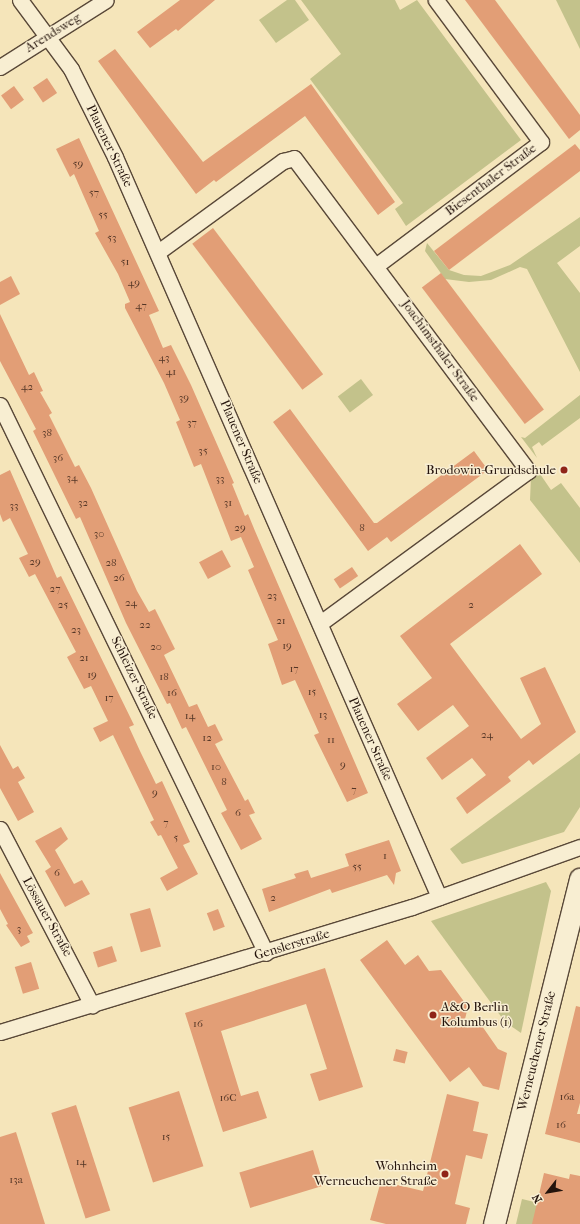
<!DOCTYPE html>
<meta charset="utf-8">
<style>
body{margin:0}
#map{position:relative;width:580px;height:1224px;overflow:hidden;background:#f5e5ba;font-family:"IM FELL French Canon",serif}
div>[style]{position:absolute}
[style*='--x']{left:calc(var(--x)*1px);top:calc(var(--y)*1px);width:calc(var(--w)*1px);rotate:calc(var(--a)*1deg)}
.green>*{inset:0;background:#c3c28b;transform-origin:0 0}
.building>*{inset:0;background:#e29e76;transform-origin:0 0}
.roads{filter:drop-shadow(1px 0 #594838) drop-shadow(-1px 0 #594838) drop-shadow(0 1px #594838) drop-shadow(0 -1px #594838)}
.street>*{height:15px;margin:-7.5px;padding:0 7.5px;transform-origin:7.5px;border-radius:7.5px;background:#f8eed2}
.secondary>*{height:21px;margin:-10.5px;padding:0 10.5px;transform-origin:10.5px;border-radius:10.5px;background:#f8eed2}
.dots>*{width:11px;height:11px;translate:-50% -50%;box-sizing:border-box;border:2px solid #f8eed2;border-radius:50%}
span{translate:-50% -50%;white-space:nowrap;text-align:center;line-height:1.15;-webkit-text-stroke:3px #f8eed2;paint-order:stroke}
.number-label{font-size:11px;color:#543626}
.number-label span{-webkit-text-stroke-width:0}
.street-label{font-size:13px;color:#25140c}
.poi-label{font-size:13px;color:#25140c}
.right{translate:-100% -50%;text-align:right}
.left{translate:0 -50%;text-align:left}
.north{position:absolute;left:528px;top:1172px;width:40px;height:40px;-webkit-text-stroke:3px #f8eed2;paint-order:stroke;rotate:239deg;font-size:11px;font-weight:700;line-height:16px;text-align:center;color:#25140c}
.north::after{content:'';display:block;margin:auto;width:14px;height:18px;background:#25140c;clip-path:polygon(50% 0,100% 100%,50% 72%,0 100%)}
</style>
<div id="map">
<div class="green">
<div style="clip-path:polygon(287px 0,295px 0,309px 20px,276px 43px,259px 20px)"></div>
<div style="clip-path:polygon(301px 0,395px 0,400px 10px,417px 0,521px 140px,406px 226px,395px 209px,403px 203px,310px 79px,341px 54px)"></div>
<div style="clip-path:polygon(556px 0,580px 0,580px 49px)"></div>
<div style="clip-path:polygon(580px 217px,580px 246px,557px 263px,580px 293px,580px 372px,527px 269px,520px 267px,491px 280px,469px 282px,445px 279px,425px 251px,427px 243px,449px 270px,464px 275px,481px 276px,510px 265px)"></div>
<div style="left:361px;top:379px;width:20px;height:29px;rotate:53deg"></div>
<div style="clip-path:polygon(580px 395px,580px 418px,542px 446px,539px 442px,532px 447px,537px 458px,521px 437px,525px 438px)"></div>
<div style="clip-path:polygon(538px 471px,551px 490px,561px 483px,580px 508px,580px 563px,530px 500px,531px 477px)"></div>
<div style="clip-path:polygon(580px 753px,580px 807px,564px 832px,462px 864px,450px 849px)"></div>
<div style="clip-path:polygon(546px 882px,551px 891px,521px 1033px,505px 1022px,431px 921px)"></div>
<div style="clip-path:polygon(522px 1199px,580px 1213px,580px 1224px,516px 1224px)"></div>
</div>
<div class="building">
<div style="clip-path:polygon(180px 0,215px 0,178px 31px,176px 29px,150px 48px,137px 32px)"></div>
<div style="clip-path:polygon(465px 0,495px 0,580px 115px,580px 130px,569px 139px)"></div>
<div style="clip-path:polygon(115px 49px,203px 162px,311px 84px,395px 202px,378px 215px,305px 116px,216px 182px,214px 180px,196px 194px,98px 61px)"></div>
<div style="left:47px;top:78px;width:18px;height:17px;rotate:56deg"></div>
<div style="left:14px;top:86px;width:17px;height:16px;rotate:54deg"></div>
<div style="clip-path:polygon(79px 138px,159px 311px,149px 315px,163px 348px,171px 345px,191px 385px,234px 483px,232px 484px,245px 516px,248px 514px,255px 531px,368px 793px,347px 802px,314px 735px,319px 733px,295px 680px,282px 685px,268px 644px,278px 640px,248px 570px,254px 567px,241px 537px,231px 541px,201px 464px,194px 467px,176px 422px,180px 420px,164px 383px,125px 308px,125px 304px,130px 302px,118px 274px,95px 233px,99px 231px,74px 174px,70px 177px,56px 149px)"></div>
<div style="clip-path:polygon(575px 144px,580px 150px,580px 171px,449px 270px,434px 251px)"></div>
<div style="left:213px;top:228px;width:183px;height:26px;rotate:53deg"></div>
<div style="left:441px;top:273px;width:171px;height:24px;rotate:53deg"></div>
<div style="clip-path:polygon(11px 276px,20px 294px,0 305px,0 282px)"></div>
<div style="clip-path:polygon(0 314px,29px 375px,34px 372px,43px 391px,40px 392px,52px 413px,49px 415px,75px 467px,79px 465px,91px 488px,137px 591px,149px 612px,155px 609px,175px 649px,164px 655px,189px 707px,197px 704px,208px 727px,215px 724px,223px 740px,215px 744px,245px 801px,248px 799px,255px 813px,249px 815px,262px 839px,241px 850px,221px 813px,227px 810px,186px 727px,182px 729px,170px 703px,167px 704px,126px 623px,80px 517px,76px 519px,33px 431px,36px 429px,0 361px)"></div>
<div style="clip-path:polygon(290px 409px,374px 523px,377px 523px,474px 451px,488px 470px,391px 542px,387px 537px,368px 551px,273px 422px)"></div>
<div style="clip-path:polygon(10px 470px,57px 578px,61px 576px,134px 725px,129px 727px,140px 751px,156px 784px,162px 781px,190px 842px,183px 845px,198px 874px,167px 891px,160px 878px,178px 868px,161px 835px,158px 836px,150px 822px,154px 820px,113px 735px,100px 742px,93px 728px,108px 721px,91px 686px,84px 689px,67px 657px,76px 652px,35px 574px,29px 577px,19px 558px,28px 554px,10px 518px,3px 522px,0 514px,0 475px)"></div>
<div style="clip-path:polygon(520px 544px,542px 574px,450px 644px,521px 739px,541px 724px,520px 678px,545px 667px,576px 732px,533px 765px,529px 760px,508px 777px,511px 781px,467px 814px,456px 798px,486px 775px,472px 758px,442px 780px,426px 758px,469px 726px,453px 705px,418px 731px,397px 704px,432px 678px,400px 636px)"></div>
<div style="left:222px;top:550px;width:19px;height:26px;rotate:62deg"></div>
<div style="left:352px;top:567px;width:11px;height:22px;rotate:56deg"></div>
<div style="clip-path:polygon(0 745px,13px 769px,18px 766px,25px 778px,18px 782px,34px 812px,18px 821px,0 788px)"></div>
<div style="clip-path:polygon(61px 827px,68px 839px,55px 850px,74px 884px,82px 880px,90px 894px,65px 907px,45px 871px,51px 867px,35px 841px)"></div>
<div style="clip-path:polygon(389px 840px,401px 871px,396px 873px,394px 885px,387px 875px,332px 893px,330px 889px,269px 912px,262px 889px,296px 878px,294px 874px,308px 870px,311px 878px,349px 866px,345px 854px)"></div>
<div style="clip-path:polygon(0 873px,33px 933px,27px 936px,30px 942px,21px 947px,6px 925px,8px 924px,0 909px)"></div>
<div style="left:150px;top:908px;width:40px;height:21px;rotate:74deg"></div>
<div style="left:218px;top:909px;width:19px;height:12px;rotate:69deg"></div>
<div style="clip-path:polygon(387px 940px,405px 965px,418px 955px,429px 971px,441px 970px,468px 1007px,464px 1023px,482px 1026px,498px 1049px,507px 1053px,499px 1090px,483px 1086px,469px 1067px,450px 1082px,360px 960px)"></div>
<div style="left:112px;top:946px;width:16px;height:20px;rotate:72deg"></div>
<div style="left:31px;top:962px;width:28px;height:17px;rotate:73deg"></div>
<div style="clip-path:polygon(325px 968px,363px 1087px,319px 1101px,310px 1074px,327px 1069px,306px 1004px,221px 1031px,241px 1096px,258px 1091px,267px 1118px,223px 1132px,185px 1013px)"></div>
<div style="clip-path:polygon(576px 1006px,580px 1007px,580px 1103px,577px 1114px,580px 1114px,580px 1143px,545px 1134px)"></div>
<div style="left:396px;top:1049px;width:12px;height:12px;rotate:14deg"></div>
<div style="left:179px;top:1091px;width:79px;height:53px;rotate:72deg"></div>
<div style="clip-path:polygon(447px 1094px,479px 1102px,473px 1131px,488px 1134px,482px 1159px,466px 1155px,455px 1204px,470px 1208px,466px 1224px,386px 1224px,370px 1220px,381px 1181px,423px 1191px)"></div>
<div style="left:76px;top:1105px;width:111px;height:26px;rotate:72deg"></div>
<div style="clip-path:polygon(16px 1132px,45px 1224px,0 1224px,0 1137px)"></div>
<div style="left:313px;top:1150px;width:37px;height:77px;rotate:73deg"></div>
<div style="clip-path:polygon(544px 1173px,569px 1179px,570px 1174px,580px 1176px,580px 1224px,532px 1224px)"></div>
</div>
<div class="roads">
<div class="street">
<div style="--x:20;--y:0;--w:86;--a:53.5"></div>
<div style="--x:71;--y:69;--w:98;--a:63.4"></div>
<div style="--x:115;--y:157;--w:808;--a:66.35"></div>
<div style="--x:0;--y:67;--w:125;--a:-32.3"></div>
<div style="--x:158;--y:252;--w:155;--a:-36.1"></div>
<div style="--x:283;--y:161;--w:11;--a:-15"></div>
<div style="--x:294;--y:158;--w:391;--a:53.2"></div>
<div style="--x:528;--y:471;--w:258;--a:143.8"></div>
<div style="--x:377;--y:265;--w:205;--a:-36.9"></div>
<div style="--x:541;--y:142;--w:177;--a:-126.5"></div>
<div style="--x:0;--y:405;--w:609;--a:64.11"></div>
<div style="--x:0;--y:829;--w:199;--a:62.4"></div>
<div style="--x:0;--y:1032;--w:431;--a:-16.9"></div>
<div style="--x:412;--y:907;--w:178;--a:-19.7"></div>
</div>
<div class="secondary">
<div style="--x:494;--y:1224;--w:356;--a:-76"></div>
</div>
</div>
<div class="dots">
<div style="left:564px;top:470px;background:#8f2418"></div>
<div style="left:433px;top:1015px;background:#8f2418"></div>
<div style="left:445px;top:1174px;background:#8f2418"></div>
</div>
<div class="number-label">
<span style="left:78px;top:164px">59</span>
<span style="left:94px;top:193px">57</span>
<span style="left:103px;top:215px">55</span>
<span style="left:112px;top:238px">53</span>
<span style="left:125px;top:262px">51</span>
<span style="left:134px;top:283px">49</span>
<span style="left:141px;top:306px">47</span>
<span style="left:164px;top:358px">43</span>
<span style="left:171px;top:372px">41</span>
<span style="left:27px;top:387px">42</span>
<span style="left:184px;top:398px">39</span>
<span style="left:192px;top:423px">37</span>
<span style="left:47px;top:433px">38</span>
<span style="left:203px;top:451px">35</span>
<span style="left:58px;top:458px">36</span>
<span style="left:72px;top:478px">34</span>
<span style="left:220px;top:479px">33</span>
<span style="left:83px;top:503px">32</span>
<span style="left:228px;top:503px">31</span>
<span style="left:14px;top:506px">33</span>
<span style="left:240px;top:528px">29</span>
<span style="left:362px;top:528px">8</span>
<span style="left:99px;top:534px">30</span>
<span style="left:35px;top:562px">29</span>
<span style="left:111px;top:563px">28</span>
<span style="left:119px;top:578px">26</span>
<span style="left:55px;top:589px">27</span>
<span style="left:272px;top:596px">23</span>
<span style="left:131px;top:603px">24</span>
<span style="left:63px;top:605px">25</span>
<span style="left:471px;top:605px">2</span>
<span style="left:281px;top:621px">21</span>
<span style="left:145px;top:625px">22</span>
<span style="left:76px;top:630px">23</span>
<span style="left:287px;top:646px">19</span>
<span style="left:156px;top:647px">20</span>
<span style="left:84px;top:658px">21</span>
<span style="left:294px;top:669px">17</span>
<span style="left:92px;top:675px">19</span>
<span style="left:164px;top:677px">18</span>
<span style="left:312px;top:692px">15</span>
<span style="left:172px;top:693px">16</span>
<span style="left:109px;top:698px">17</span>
<span style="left:323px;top:715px">13</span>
<span style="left:190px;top:716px">14</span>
<span style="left:487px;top:735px">24</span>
<span style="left:207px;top:738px">12</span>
<span style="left:331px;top:740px">11</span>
<span style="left:343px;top:765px">9</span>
<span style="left:216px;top:767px">10</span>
<span style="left:224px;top:782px">8</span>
<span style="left:354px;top:790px">7</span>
<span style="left:155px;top:793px">9</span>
<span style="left:238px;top:813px">6</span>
<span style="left:166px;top:823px">7</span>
<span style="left:176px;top:838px">5</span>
<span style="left:385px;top:856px">1</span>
<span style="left:357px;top:867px">55</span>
<span style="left:57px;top:873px">6</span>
<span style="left:273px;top:898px">2</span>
<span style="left:19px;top:929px">3</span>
<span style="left:198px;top:1024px">16</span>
<span style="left:567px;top:1097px">16a</span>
<span style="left:228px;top:1098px">16C</span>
<span style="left:561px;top:1125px">16</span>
<span style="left:166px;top:1137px">15</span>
<span style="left:81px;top:1162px">14</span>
<span style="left:16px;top:1180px">13a</span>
</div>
<div class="street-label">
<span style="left:53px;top:33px;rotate:-32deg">Arendsweg</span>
<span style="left:109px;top:146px;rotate:64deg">Plauener Straße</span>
<span style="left:491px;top:180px;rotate:-37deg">Biesenthaler Straße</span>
<span style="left:440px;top:351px;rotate:54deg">Joachimsthaler Straße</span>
<span style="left:241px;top:442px;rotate:67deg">Plauener Straße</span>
<span style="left:134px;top:678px;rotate:64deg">Schleizer Straße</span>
<span style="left:370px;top:739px;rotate:66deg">Plauener Straße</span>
<span style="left:47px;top:917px;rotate:61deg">Lössauer Straße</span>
<span style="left:292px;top:945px;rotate:-17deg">Genslerstraße</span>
<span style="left:537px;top:1051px;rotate:-76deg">Werneuchener Straße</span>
</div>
<div class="poi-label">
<span class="right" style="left:556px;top:470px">Brodowin-Grundschule</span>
<span class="left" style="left:441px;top:1015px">A&amp;O Berlin<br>Kolumbus (1)</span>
<span class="right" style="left:437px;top:1174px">Wohnheim<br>Werneuchener Straße</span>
</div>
<div class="north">N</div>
</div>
